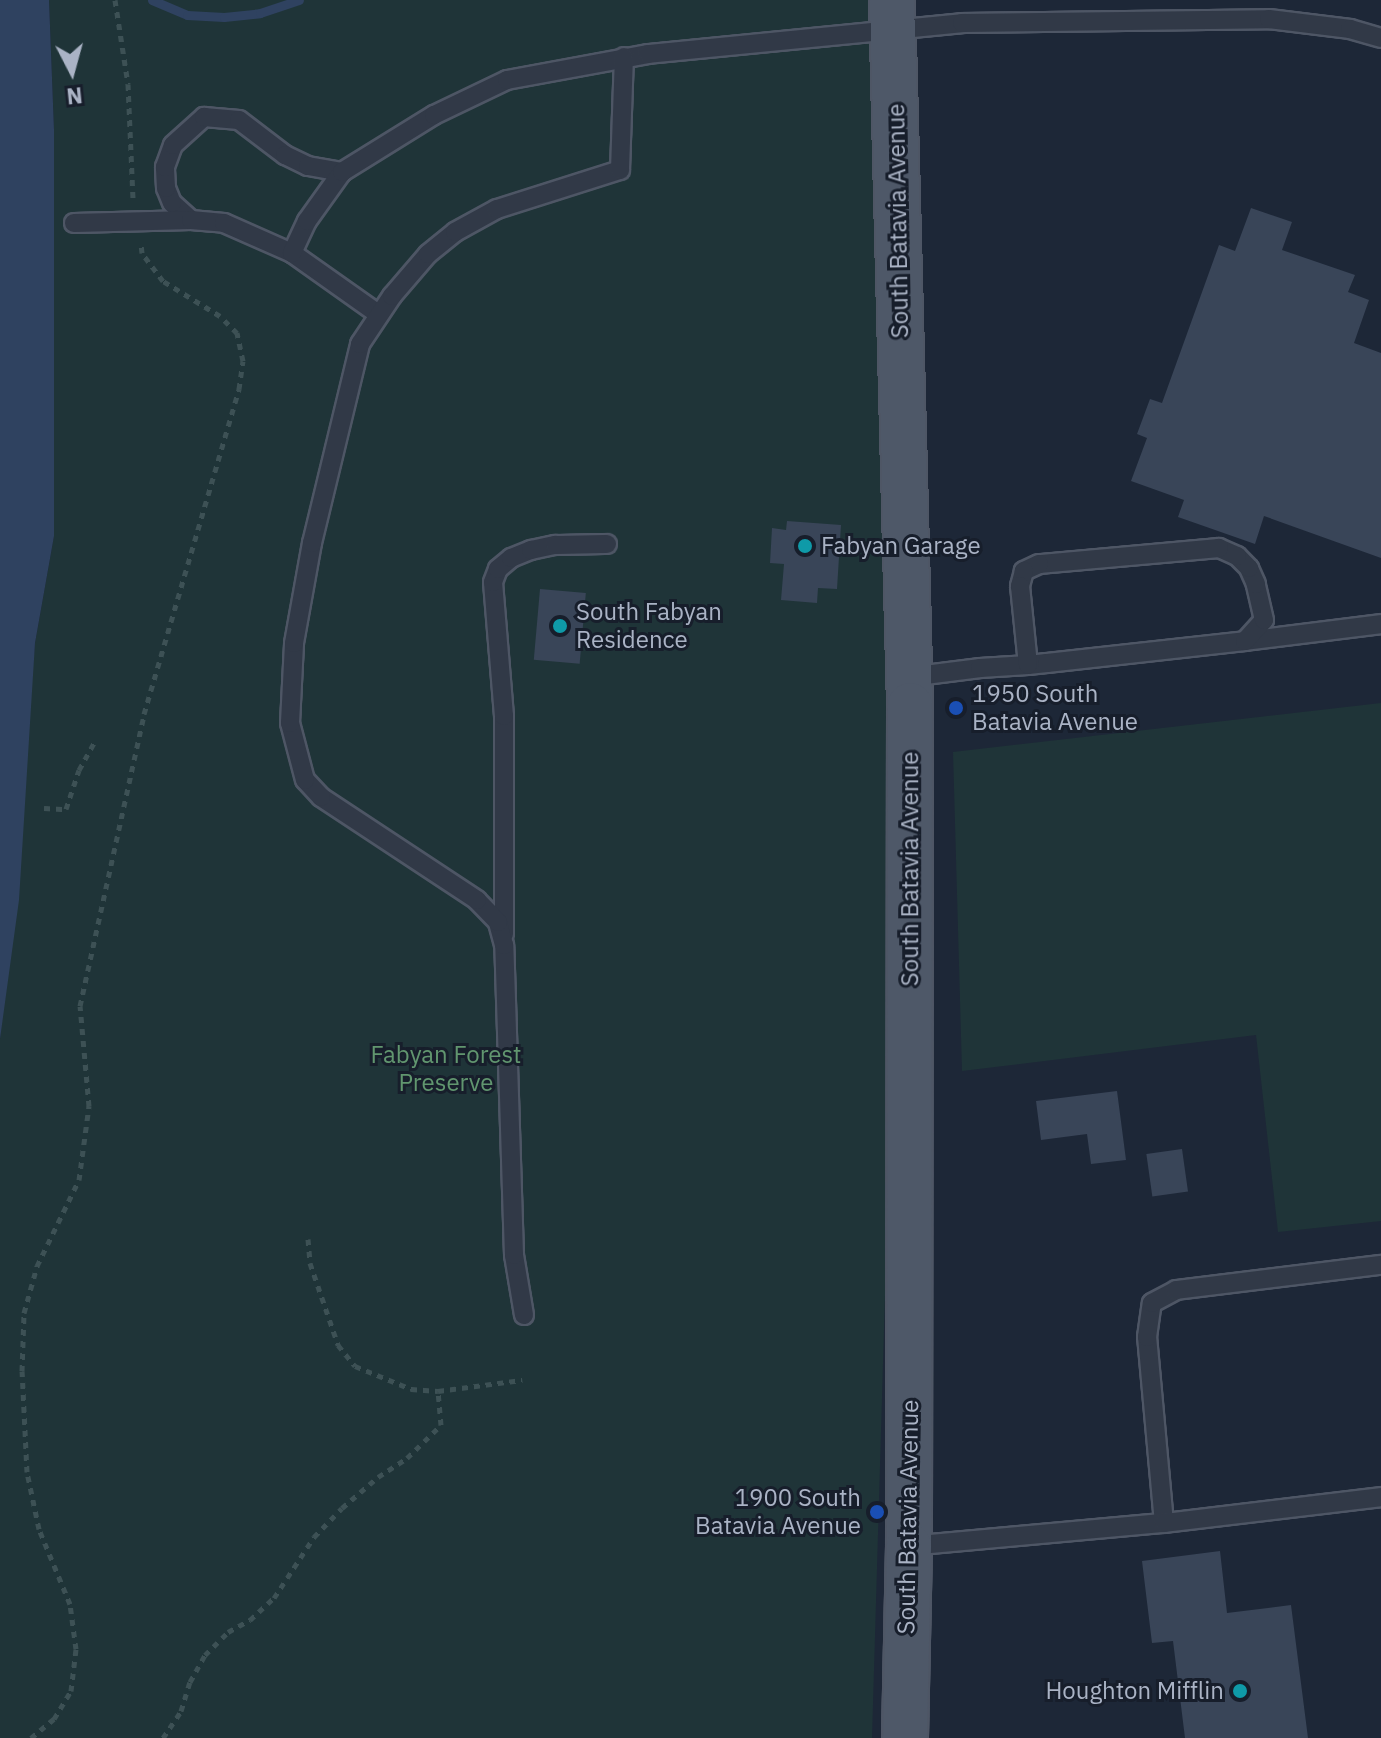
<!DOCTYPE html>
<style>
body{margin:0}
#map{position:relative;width:1381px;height:1738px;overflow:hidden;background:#1d2737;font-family:"IBM Plex Sans",sans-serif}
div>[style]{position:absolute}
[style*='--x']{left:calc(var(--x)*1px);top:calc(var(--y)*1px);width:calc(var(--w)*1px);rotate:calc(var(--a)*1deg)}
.green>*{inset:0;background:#1f3438}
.water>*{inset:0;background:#2f4260}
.stream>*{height:9px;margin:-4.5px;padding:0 4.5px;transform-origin:4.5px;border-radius:4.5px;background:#2f4260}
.building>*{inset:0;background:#394558;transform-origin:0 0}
.path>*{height:5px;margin-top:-2.5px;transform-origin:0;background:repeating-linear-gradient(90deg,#3d5155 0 6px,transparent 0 12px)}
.roads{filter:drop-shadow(2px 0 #4e5665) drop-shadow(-2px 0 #4e5665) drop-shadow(0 2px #4e5665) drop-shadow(0 -2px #4e5665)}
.service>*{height:18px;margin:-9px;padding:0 9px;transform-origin:9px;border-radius:9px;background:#313947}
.primary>*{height:44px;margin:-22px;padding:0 22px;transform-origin:22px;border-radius:22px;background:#4e5868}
.dots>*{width:22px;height:22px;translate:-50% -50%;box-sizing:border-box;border:4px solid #171e2b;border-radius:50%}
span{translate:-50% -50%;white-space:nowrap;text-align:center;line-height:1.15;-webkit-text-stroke:6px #171e2b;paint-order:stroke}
.street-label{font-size:24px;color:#aab3c5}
.poi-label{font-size:24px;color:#aab3c5}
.left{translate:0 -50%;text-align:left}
.right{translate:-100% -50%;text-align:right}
.park-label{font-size:24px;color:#61966f}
.north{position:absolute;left:32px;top:32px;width:80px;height:80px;-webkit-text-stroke:6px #171e2b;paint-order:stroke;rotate:174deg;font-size:22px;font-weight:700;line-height:32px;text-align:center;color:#aab3c5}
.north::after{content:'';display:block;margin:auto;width:28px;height:36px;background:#aab3c5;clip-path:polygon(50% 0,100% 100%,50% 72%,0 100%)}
</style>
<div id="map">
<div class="green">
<div style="clip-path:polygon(49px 0,870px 0,891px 431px,888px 1193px,872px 1738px,0 1738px,0 1039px,35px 643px,54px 536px,54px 130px)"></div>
<div style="clip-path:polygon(1381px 703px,1381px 1221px,1278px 1232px,1256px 1035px,962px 1071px,953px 752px)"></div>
</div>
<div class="water">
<div style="clip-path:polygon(0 0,49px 0,54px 130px,54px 536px,35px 643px,19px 900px,0 1039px)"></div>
</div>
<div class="stream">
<div style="--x:152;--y:0;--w:38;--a:23"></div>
<div style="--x:187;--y:15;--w:37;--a:3"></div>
<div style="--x:224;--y:17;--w:36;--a:-6"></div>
<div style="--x:260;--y:13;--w:41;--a:-18.4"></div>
</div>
<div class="building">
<div style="clip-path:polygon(1251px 208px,1292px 222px,1282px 250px,1355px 275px,1348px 292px,1369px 300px,1354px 343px,1381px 353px,1381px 558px,1264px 516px,1255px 544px,1178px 517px,1184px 500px,1131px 481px,1147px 438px,1137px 434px,1150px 399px,1162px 403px,1219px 245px,1235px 251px)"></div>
<div style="clip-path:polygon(787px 521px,841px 525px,837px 589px,818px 588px,817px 603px,781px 600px,784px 564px,770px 563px,772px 528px,786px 530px)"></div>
<div style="left:540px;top:589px;width:46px;height:71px;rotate:5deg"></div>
<div style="clip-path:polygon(1117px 1091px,1126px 1160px,1091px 1164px,1087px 1134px,1041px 1140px,1036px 1101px)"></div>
<div style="left:1182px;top:1149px;width:43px;height:36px;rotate:82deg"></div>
<div style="clip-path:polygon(1220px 1551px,1227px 1613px,1291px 1605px,1308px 1738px,1185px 1738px,1173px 1641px,1152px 1643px,1142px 1561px)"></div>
</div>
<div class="path">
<div style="--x:115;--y:0;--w:85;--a:81.2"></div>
<div style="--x:128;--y:84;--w:114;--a:87.5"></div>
<div style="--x:44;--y:808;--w:22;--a:3"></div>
<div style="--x:66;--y:809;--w:41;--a:-71.6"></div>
<div style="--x:79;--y:770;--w:35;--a:-61"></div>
<div style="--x:308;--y:1239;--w:24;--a:85"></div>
<div style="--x:310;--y:1263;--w:87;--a:71.1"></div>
<div style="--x:338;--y:1345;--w:27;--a:51"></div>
<div style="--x:355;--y:1366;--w:61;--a:22.3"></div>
<div style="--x:411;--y:1389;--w:27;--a:4"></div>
<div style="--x:438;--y:1391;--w:85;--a:-7.5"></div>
<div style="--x:31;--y:1738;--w:30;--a:-40"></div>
<div style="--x:54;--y:1719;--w:33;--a:-59"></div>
<div style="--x:71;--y:1691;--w:42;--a:-83.2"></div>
<div style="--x:76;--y:1649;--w:45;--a:-97.6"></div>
<div style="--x:70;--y:1604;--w:81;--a:-112.5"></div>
<div style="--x:39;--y:1529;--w:58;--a:-101.9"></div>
<div style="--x:27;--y:1472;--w:101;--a:-92.8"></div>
<div style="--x:22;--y:1371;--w:58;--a:-88"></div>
<div style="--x:24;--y:1313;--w:49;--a:-74.5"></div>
<div style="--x:37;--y:1266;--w:96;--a:-64"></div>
<div style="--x:79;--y:1180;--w:75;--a:-82.3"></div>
<div style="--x:89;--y:1106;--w:100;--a:-95.1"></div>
<div style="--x:80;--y:1006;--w:299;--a:-77.6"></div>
<div style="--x:144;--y:714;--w:339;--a:-73.7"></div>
<div style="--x:239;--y:389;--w:28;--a:-82"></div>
<div style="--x:243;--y:361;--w:29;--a:-102"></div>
<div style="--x:237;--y:333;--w:24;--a:-135"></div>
<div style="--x:220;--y:316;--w:67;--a:-148.4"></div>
<div style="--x:163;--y:281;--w:35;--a:-127"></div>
<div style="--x:142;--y:253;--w:10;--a:-96"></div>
<div style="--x:163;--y:1738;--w:32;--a:-56"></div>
<div style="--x:181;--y:1711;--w:30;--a:-73"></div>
<div style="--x:190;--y:1682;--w:31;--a:-61"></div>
<div style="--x:205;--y:1655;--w:33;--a:-45"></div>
<div style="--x:228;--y:1632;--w:25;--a:-29"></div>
<div style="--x:250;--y:1620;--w:33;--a:-43"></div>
<div style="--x:274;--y:1598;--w:73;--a:-56.7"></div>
<div style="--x:314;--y:1537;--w:40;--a:-46"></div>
<div style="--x:342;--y:1508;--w:48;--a:-40.7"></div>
<div style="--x:378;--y:1477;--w:35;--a:-33"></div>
<div style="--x:407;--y:1458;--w:47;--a:-44.1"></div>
<div style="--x:441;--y:1425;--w:34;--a:-95"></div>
</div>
<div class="roads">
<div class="service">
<div style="--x:191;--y:220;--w:25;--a:-138"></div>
<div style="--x:172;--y:203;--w:16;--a:-112"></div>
<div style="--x:166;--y:188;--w:21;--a:-93"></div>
<div style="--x:165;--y:167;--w:23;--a:-70"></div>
<div style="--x:173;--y:145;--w:42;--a:-42.1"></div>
<div style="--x:204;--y:117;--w:35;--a:5"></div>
<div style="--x:239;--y:120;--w:58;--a:37.3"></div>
<div style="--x:285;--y:155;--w:25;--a:26"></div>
<div style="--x:308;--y:166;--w:35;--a:10"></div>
<div style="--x:74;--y:223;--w:117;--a:-1.5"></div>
<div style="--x:191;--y:220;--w:33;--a:5"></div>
<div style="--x:224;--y:223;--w:74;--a:23.8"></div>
<div style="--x:292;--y:253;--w:105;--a:35.3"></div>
<div style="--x:292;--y:253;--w:35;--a:-65"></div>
<div style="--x:307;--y:221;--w:60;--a:-54.5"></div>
<div style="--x:342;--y:172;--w:108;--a:-31.8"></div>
<div style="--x:434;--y:115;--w:81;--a:-25.6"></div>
<div style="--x:507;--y:80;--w:143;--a:-10.4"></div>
<div style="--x:648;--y:54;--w:316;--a:-5.6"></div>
<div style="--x:962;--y:23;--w:307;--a:-0.7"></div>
<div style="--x:1269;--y:19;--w:82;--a:7"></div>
<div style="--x:1350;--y:29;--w:32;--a:16"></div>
<div style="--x:1245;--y:641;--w:137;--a:-7.1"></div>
<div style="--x:909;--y:677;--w:72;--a:-7.2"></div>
<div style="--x:980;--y:668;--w:48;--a:-3.6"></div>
<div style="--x:1028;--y:665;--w:19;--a:-6"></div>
<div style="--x:1047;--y:663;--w:199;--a:-6.3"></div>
<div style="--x:1245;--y:641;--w:28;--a:-48"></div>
<div style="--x:1264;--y:620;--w:37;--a:-103"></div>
<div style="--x:1256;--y:584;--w:17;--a:-114"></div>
<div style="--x:1249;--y:568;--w:17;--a:-135"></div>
<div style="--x:1237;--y:556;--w:20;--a:-156"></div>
<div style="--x:1219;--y:548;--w:181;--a:174.9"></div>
<div style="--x:1039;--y:564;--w:17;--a:155"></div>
<div style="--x:1024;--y:571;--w:16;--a:105"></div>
<div style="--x:1020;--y:586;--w:79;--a:84.2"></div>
<div style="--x:504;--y:934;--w:218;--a:-90"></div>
<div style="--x:504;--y:716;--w:134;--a:-94.7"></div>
<div style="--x:493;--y:582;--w:14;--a:-69"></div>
<div style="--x:498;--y:569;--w:17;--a:-40"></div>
<div style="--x:511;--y:558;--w:22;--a:-22"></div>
<div style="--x:531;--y:550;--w:25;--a:-12"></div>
<div style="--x:555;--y:545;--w:52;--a:-1.1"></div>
<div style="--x:524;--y:1315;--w:61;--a:-99.5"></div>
<div style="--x:514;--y:1255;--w:310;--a:-91.8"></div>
<div style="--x:504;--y:945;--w:24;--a:-105"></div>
<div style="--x:498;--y:922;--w:30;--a:-134"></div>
<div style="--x:477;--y:900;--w:187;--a:-146.6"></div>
<div style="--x:321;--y:797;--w:23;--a:-133"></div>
<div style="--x:305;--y:780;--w:59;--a:-104.7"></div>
<div style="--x:290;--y:723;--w:80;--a:-87.1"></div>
<div style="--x:294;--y:643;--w:102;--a:-79.8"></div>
<div style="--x:312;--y:543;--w:205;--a:-76.4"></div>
<div style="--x:360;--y:344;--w:58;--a:-56.3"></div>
<div style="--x:392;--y:296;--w:55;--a:-49.4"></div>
<div style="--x:428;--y:254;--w:35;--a:-39"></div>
<div style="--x:455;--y:232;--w:48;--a:-28.7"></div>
<div style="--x:497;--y:209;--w:129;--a:-17.6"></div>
<div style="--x:620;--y:170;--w:113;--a:-88"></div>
<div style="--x:1164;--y:1523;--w:187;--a:-95.2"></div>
<div style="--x:1147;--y:1337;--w:34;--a:-82"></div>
<div style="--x:1152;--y:1303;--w:27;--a:-28"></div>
<div style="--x:1176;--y:1290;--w:207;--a:-7"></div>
<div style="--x:909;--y:1546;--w:256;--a:-5.2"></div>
<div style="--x:1164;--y:1523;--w:219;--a:-6.8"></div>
</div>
<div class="primary">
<div style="--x:892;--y:0;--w:705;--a:88.54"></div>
<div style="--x:910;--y:705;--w:841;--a:90.07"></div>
<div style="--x:909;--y:1546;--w:192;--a:91.2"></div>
</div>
</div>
<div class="dots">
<div style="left:805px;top:546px;background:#0f9aa8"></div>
<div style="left:560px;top:626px;background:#0f9aa8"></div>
<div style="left:956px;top:708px;background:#1a4fb4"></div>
<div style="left:877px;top:1512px;background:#1a4fb4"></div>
<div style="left:1240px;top:1691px;background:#0f9aa8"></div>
</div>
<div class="street-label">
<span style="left:898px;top:221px;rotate:-91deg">South Batavia Avenue</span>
<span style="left:910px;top:869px;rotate:-90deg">South Batavia Avenue</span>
<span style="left:908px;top:1517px;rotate:-89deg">South Batavia Avenue</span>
</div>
<div class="poi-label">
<span class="left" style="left:821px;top:546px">Fabyan Garage</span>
<span class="left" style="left:576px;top:626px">South Fabyan<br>Residence</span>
<span class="left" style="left:972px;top:708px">1950 South<br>Batavia Avenue</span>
<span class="right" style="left:861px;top:1512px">1900 South<br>Batavia Avenue</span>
<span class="right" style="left:1224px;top:1691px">Houghton Mifflin</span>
</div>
<div class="park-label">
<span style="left:446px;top:1069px">Fabyan Forest<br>Preserve</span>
</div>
<div class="north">N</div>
</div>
